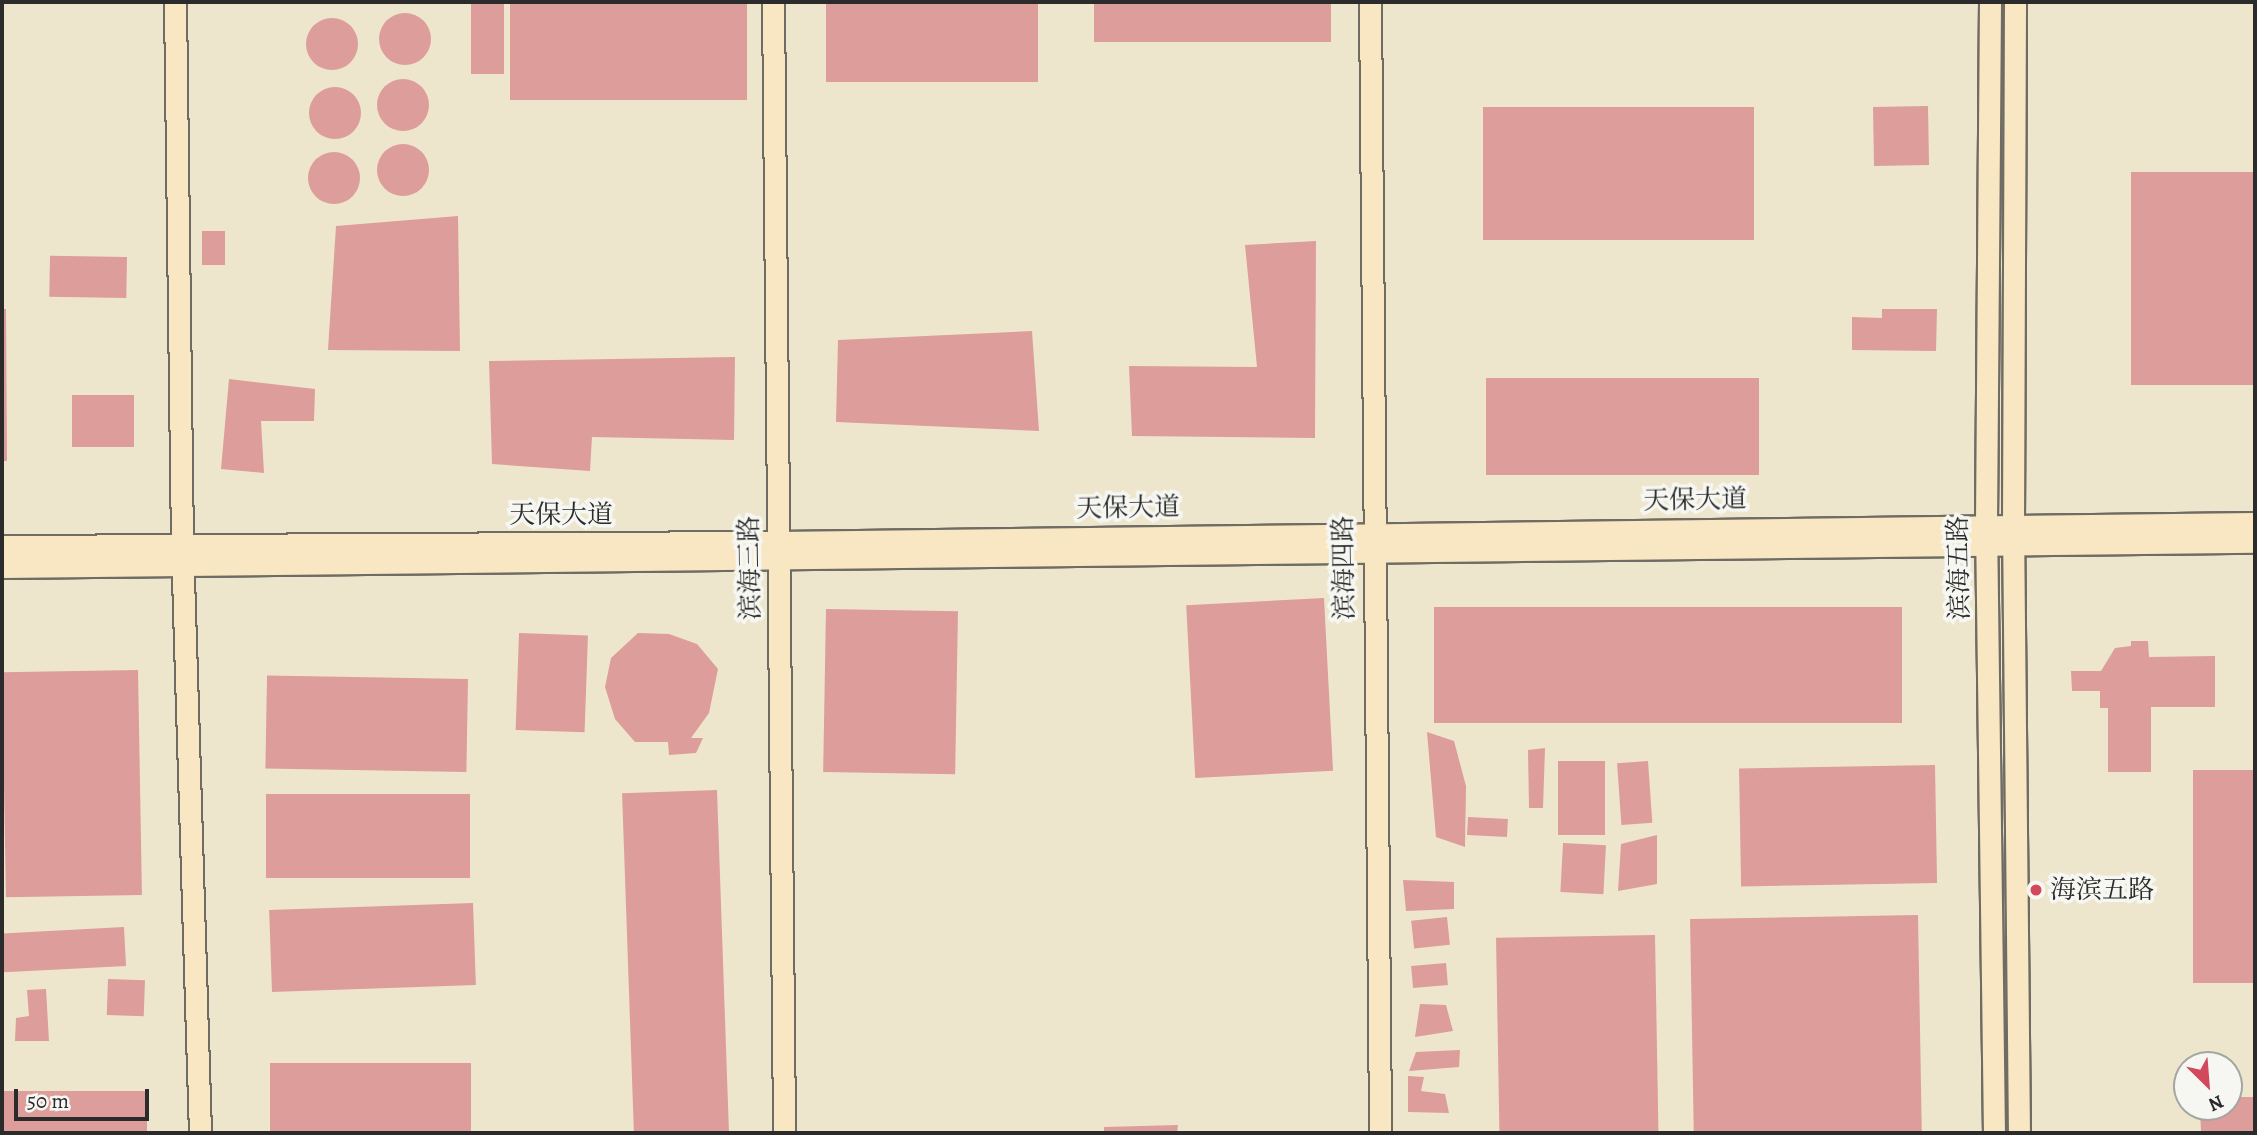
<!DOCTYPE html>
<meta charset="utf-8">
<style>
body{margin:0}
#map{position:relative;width:2257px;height:1135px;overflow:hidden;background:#ede6cd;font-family:Alegreya,"Noto Serif SC",serif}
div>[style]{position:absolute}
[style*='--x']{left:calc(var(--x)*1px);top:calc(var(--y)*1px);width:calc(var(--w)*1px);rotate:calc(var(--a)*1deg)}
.building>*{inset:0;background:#dd9d9b;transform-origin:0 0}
.round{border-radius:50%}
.roads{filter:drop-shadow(2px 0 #6f6c64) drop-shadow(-2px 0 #6f6c64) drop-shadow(0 2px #6f6c64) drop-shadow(0 -2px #6f6c64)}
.secondary>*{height:21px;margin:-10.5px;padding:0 10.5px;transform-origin:10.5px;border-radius:10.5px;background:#f9e7c3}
.dots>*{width:19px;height:19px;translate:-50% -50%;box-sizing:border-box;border:4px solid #f6f6f2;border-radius:50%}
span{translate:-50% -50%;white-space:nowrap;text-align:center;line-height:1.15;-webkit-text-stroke:7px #f6f6f2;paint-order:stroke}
.street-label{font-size:26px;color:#2b2b2b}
.poi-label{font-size:26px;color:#2b2b2b}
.left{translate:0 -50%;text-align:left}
.frame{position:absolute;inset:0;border:4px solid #2b2b2b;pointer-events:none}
.north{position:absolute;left:2173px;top:1051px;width:70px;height:70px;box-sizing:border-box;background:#f6f6f2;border:2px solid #a5a5a2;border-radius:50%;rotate:155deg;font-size:19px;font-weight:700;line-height:28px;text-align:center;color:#2b2b2b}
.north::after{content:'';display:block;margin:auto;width:24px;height:32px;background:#d1495b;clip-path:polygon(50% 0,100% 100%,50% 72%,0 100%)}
.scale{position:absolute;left:14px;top:1089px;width:135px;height:32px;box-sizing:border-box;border:4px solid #2b2b2b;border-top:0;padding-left:9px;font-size:21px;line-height:24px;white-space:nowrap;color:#2b2b2b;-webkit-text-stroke:5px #f6f6f2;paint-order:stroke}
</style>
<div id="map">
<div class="building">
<div style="left:471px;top:2px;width:33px;height:72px"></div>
<div style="left:510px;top:2px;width:237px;height:98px"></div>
<div style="left:826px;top:2px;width:212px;height:80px"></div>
<div style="left:1094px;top:2px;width:237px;height:40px"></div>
<div class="round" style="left:379px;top:13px;width:52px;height:52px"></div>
<div class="round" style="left:306px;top:18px;width:52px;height:52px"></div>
<div class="round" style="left:377px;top:79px;width:52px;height:52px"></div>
<div class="round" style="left:309px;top:87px;width:52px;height:52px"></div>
<div style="left:1928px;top:106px;width:59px;height:55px;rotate:89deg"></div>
<div style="left:1483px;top:107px;width:271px;height:133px"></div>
<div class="round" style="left:377px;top:144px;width:52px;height:52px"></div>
<div class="round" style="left:308px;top:152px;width:52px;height:52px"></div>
<div style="left:2131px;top:172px;width:124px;height:213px"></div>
<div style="clip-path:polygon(458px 216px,460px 351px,328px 350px,336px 226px)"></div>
<div style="left:202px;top:231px;width:23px;height:34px"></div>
<div style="clip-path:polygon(1316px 241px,1315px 438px,1132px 436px,1129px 366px,1257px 367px,1245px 245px)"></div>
<div style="left:127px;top:257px;width:41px;height:77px;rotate:91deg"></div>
<div style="clip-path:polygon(2px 309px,6px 309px,7px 461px,2px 461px)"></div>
<div style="clip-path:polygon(1882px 309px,1937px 309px,1936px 351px,1852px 350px,1852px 317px,1882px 318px)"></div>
<div style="clip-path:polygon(1032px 331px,1039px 431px,836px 422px,838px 340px)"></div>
<div style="clip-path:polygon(735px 357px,734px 440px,592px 437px,590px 471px,492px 464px,489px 361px)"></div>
<div style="left:1759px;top:378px;width:97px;height:273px;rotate:90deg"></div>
<div style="clip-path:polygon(229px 379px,315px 389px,314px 421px,261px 421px,264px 473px,221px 469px)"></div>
<div style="left:134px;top:395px;width:52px;height:62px;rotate:90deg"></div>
<div style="left:1324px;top:598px;width:173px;height:138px;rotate:87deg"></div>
<div style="left:1902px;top:607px;width:116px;height:468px;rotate:90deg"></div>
<div style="left:826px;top:609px;width:132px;height:163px;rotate:1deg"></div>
<div style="left:519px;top:633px;width:69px;height:97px;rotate:2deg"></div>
<div style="clip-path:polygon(638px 633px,669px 634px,697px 644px,718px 669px,709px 713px,691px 738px,703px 738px,696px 753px,669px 755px,668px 742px,635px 742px,615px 719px,605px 687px,611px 658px)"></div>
<div style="clip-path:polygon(2131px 641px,2148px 641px,2149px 657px,2215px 656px,2215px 707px,2151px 707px,2151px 772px,2108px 772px,2108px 708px,2100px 708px,2100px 691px,2072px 691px,2071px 671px,2101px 671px,2115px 648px,2131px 646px)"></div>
<div style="left:138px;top:670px;width:225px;height:136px;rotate:89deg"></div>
<div style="left:468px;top:679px;width:93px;height:201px;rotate:91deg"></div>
<div style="clip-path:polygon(1427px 732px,1454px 741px,1466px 786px,1465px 847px,1436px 837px)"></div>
<div style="clip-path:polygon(1545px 748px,1543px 808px,1529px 808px,1528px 750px)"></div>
<div style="left:1558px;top:761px;width:47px;height:74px"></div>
<div style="left:1648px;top:761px;width:62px;height:31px;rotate:86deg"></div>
<div style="left:1935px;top:765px;width:118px;height:196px;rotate:89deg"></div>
<div style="left:2255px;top:770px;width:213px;height:62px;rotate:90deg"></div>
<div style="left:717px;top:790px;width:343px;height:95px;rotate:88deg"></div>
<div style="left:266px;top:794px;width:204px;height:84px"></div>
<div style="left:1468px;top:817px;width:40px;height:18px;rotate:3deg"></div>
<div style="clip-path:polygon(1657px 835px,1657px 884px,1618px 891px,1621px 844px)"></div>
<div style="left:1563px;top:843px;width:43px;height:49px;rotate:3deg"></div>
<div style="clip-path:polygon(1403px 880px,1454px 882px,1454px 909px,1406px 911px)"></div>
<div style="left:473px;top:903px;width:82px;height:204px;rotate:88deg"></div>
<div style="left:1918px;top:915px;width:218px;height:228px;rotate:89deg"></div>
<div style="left:1447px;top:917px;width:28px;height:36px;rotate:84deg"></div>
<div style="left:124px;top:927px;width:39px;height:122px;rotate:87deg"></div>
<div style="left:1655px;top:935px;width:198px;height:159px;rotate:89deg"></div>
<div style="left:1446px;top:963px;width:22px;height:35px;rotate:85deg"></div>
<div style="left:108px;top:979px;width:37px;height:36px;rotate:2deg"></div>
<div style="clip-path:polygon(46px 989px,49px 1041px,15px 1041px,16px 1018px,29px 1016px,27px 990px)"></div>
<div style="clip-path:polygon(1420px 1004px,1446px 1005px,1453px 1031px,1415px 1037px)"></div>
<div style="clip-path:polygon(1460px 1050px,1459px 1067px,1409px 1071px,1416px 1052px)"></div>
<div style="left:270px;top:1063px;width:201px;height:70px"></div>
<div style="clip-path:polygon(1408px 1076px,1424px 1077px,1421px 1091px,1445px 1094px,1449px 1113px,1408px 1112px)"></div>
<div style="left:2px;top:1091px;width:145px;height:42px"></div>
<div style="clip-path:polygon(2229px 1097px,2255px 1097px,2255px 1133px,2201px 1133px,2200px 1107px,2229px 1107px)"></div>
<div style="clip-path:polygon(1178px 1125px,1177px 1133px,1104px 1133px,1104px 1127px)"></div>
</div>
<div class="roads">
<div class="secondary">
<div style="--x:175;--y:2;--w:542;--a:89.26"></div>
<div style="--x:182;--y:544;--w:589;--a:88.25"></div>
<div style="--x:773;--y:2;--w:1131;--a:89.44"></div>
<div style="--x:1370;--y:2;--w:1131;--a:89.49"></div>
<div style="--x:1990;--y:2;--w:521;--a:90.44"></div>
<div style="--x:1986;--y:523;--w:610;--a:89.25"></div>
<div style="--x:2015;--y:2;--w:521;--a:90.22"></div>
<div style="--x:2013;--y:523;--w:610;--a:89.44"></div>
<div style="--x:2;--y:546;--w:776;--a:-0.3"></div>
<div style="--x:778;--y:542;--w:1477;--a:-0.74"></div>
<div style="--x:2;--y:567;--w:2253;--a:-0.64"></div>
</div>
</div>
<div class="dots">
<div style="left:2036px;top:890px;background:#d1495b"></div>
</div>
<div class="street-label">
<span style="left:1695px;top:500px;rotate:-1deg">天保大道</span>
<span style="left:1128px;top:508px;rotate:-1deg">天保大道</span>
<span style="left:561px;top:515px">天保大道</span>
<span style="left:750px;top:568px;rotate:-91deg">滨海三路</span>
<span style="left:1344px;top:568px;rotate:-91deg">滨海四路</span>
<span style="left:1959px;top:568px;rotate:-91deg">滨海五路</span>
</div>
<div class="poi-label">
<span class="left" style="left:2050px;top:890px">海滨五路</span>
</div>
<div class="frame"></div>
<div class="north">N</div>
<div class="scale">50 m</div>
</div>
